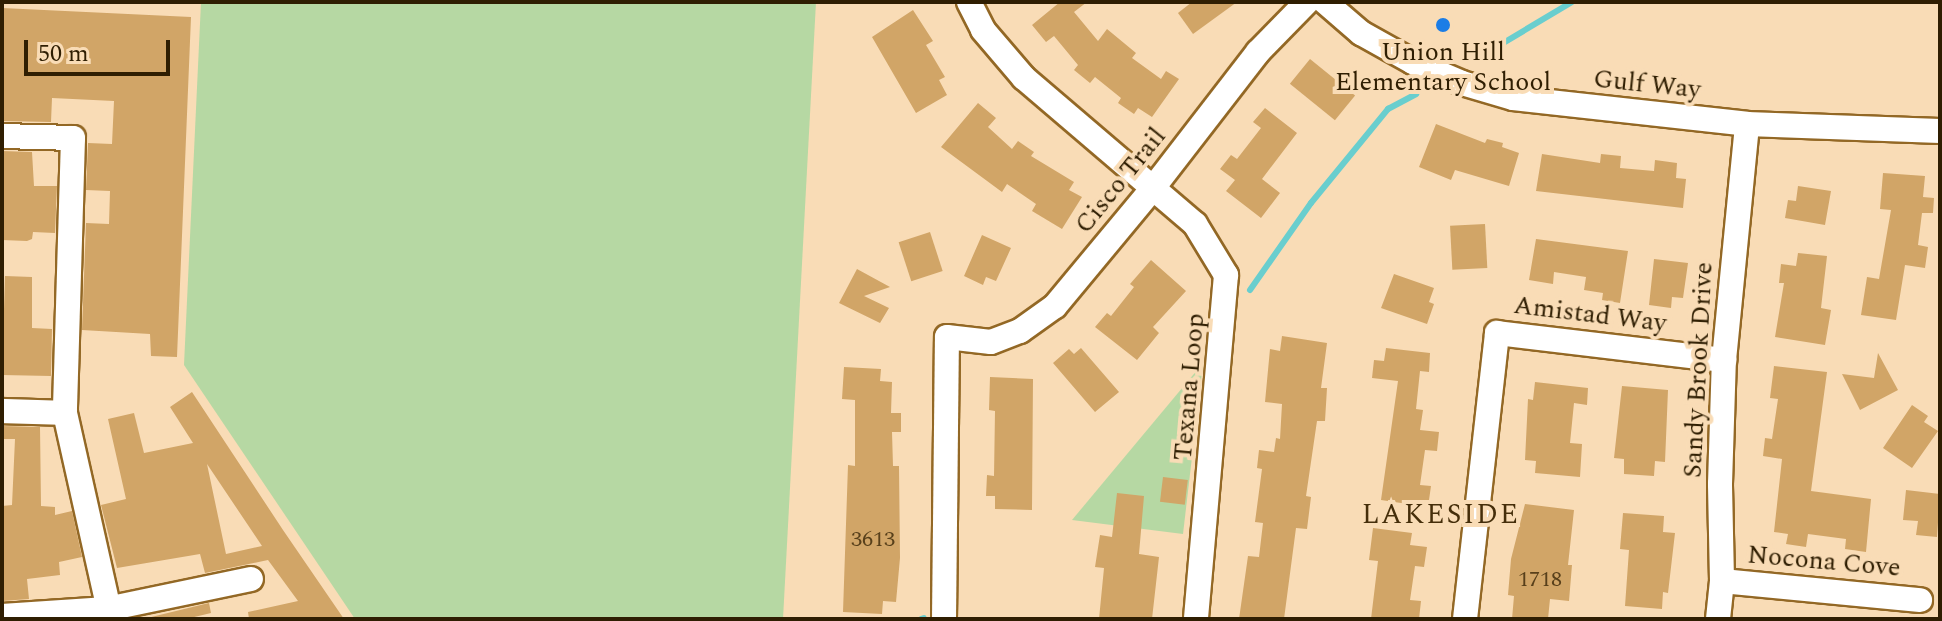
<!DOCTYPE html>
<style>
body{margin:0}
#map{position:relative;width:1942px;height:621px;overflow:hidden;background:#f9dcb6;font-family:Spectral,serif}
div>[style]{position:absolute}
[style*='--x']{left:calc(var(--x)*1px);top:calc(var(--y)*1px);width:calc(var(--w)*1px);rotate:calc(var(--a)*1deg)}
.green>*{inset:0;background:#b6d8a3}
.stream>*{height:6px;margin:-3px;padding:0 3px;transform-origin:3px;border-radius:3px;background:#69cece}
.building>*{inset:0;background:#d1a567;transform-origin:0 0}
.roads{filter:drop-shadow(2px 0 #936825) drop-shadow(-2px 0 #936825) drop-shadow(0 2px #936825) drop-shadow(0 -2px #936825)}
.minor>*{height:24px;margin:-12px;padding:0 12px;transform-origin:12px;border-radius:12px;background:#fff}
.dots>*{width:22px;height:22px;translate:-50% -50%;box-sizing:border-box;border:4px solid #f9dcb6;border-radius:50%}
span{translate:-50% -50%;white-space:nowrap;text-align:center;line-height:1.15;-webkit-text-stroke:8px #f9dcb6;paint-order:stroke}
.number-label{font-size:22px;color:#58401b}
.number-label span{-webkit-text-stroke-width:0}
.poi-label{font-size:26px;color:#2f1e02}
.street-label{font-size:26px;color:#2f1e02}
.neighbourhood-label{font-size:28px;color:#452e0a;letter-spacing:2px}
.frame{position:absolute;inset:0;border:4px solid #2f1e02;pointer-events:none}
.scale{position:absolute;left:24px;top:40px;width:146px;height:36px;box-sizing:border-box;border:4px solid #2f1e02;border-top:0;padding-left:10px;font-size:24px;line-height:28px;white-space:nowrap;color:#2f1e02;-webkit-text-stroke:6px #f9dcb6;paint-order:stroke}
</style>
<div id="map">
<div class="green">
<div style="clip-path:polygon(201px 2px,816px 2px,783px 619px,355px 619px,184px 365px)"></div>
<div style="clip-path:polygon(1203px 363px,1183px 534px,1072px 520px)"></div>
</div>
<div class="stream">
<div style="--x:1478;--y:58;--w:109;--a:-30.8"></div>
<div style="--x:1250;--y:290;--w:106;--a:-55"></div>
<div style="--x:1311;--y:203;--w:122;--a:-50.7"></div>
<div style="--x:1388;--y:109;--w:32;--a:-28"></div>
<div style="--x:921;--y:619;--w:3;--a:-18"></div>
</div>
<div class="building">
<div style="clip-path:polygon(1060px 2px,1087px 2px,1074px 12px,1098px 41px,1107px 29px,1136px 53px,1132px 58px,1161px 79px,1166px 71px,1179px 79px,1152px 117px,1138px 108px,1134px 114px,1118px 103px,1121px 98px,1095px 77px,1090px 83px,1074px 70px,1078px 65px,1054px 36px,1046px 42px,1032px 25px)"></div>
<div style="clip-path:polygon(1192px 2px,1237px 2px,1193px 34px,1178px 13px)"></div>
<div style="clip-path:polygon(2px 8px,191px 17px,177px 357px,151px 356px,150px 334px,82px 330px,86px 223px,109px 224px,110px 191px,86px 190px,88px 143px,112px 144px,114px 101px,52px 98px,51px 122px,2px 121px)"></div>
<div style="clip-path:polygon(913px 10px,933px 41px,926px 45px,945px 77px,939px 80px,947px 95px,916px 113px,872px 37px)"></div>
<div style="left:1310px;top:59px;width:58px;height:32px;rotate:39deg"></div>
<div style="clip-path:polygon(978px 103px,996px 118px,988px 127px,1012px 149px,1018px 141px,1034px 152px,1031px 156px,1074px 182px,1069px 190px,1082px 197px,1062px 229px,1032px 211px,1036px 204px,1007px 184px,1002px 192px,941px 147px)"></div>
<div style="clip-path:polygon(1265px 108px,1297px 133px,1262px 179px,1280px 193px,1261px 218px,1226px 191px,1235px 180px,1220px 169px,1231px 155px,1237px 159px,1261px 128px,1253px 122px)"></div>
<div style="clip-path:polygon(1436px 124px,1485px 143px,1487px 139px,1503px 143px,1502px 147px,1519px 153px,1509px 186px,1455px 170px,1451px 180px,1419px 167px)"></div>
<div style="clip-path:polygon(2px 151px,32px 152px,34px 186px,57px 186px,55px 233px,33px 232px,32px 239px,27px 241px,2px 240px)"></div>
<div style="clip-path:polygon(1542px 154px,1600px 163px,1601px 154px,1621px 156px,1620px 168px,1654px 171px,1655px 160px,1677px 163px,1676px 178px,1686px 179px,1683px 208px,1536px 191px)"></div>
<div style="clip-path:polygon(1883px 173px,1925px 176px,1923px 197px,1934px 198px,1933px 213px,1922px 213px,1918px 245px,1928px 247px,1925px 268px,1905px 265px,1896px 320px,1861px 315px,1867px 277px,1879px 279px,1891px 210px,1880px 209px)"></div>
<div style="clip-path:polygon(1798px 186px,1831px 191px,1825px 225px,1785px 218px,1788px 200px,1796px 201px)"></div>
<div style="left:1485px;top:224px;width:44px;height:35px;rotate:87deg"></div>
<div style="left:930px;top:232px;width:41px;height:33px;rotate:72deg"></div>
<div style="clip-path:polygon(982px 235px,1011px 248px,996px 281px,986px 277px,983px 285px,964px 276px)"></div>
<div style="clip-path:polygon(1536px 239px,1628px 251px,1620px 303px,1602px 300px,1603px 293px,1584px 290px,1586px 277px,1554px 272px,1553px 284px,1529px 280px)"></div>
<div style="clip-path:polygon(1798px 253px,1827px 256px,1821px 308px,1831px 310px,1825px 345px,1775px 337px,1784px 283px,1779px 283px,1781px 264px,1796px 266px)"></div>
<div style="clip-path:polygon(1654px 259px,1688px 263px,1683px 298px,1672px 297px,1671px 308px,1649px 305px)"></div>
<div style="clip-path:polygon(1151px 260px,1186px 291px,1153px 327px,1159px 333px,1137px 360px,1095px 327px,1107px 313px,1111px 316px,1134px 287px,1130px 284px)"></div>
<div style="clip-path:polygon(857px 269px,890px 287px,864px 296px,889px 308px,880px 323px,839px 303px)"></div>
<div style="clip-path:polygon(1394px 274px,1434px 288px,1429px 302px,1434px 304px,1427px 324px,1381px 308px)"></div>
<div style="clip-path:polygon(5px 276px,32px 277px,32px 328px,52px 329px,51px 376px,2px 375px)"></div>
<div style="clip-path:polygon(1282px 336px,1327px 343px,1321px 388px,1327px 388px,1325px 421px,1317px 421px,1306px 496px,1311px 497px,1307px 529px,1296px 528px,1284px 619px,1239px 619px,1248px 556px,1259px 557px,1263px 523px,1255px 522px,1262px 469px,1257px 468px,1259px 450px,1274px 452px,1276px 438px,1280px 439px,1282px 404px,1265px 402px,1270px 349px,1280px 351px)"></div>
<div style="clip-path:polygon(1081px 348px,1119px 392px,1095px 412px,1053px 363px,1069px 349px,1074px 354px)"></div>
<div style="clip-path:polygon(1386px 348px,1430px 353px,1429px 372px,1420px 371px,1416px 409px,1423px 410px,1420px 430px,1439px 432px,1437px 451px,1425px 450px,1420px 485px,1431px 486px,1428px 507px,1381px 500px,1398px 381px,1372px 378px,1374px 360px,1384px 361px)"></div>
<div style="clip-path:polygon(1878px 353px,1898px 390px,1860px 410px,1842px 374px,1874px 378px)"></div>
<div style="clip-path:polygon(1774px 366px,1827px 372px,1811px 491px,1871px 499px,1866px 552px,1845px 549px,1846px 539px,1808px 534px,1806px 547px,1786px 544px,1788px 534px,1774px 532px,1782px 459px,1763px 456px,1765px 438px,1772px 439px,1778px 399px,1770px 398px)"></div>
<div style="clip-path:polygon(844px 367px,881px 369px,880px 381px,892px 382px,891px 413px,901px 413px,901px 432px,892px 432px,893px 466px,899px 466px,900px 558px,896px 602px,883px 601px,882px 614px,843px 612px,848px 465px,855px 466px,855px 400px,842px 399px)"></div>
<div style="clip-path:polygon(990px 377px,1033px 379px,1032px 510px,995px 509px,995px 496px,986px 496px,987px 475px,994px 476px,995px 411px,989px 410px)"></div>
<div style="clip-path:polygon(1535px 382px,1588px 388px,1587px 405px,1574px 403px,1570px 443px,1582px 444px,1580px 477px,1535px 473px,1536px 461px,1525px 460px,1528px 399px,1533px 400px)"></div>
<div style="clip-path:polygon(1622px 386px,1668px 390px,1665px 462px,1655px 461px,1654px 476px,1624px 474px,1624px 459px,1614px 458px)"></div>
<div style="clip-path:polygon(evenodd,192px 392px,283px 530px,344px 619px,249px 619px,248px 612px,298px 601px,268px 560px,205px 573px,200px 554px,117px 568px,101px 505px,126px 499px,108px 419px,134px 413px,144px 453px,193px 443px,170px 407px,192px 392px,207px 464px,262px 546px,226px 554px,207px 464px)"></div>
<div style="clip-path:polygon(1912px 405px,1928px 416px,1924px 422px,1938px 431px,1912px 468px,1883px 448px)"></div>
<div style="clip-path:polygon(2px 426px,40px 427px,41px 506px,55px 507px,55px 515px,72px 511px,82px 557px,59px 562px,60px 575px,27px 579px,29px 599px,2px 601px,2px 506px,12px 505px,15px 439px,2px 439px)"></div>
<div style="left:1163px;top:477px;width:25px;height:25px;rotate:7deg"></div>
<div style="clip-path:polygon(1906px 490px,1940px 494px,1937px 537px,1916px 535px,1918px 521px,1903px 520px)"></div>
<div style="clip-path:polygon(1117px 493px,1144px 496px,1139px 554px,1159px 557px,1152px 619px,1099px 619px,1104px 568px,1095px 567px,1100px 535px,1112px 537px)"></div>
<div style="clip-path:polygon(1525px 504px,1574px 510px,1568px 565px,1572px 565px,1569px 601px,1550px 599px,1548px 619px,1512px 619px,1514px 596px,1508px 595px,1511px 559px)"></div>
<div style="clip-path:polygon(1623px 513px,1664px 516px,1663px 532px,1675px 533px,1668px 593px,1663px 592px,1662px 609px,1625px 606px,1629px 550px,1620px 549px)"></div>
<div style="clip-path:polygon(1373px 528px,1412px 533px,1410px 545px,1427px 547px,1424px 567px,1415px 566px,1410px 600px,1421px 601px,1419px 619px,1371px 619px,1378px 561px,1369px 560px)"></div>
<div style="clip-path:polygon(209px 603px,211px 613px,186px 619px,143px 619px)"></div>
</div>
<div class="roads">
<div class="minor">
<div style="--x:969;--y:2;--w:31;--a:63"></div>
<div style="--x:983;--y:30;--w:63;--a:49.5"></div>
<div style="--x:1024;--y:78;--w:225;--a:40.5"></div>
<div style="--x:1195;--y:224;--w:60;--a:58.7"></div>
<div style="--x:1226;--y:275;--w:345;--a:95"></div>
<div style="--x:1325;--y:2;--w:48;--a:40.7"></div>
<div style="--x:1361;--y:33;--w:60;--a:29.1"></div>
<div style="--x:1413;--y:62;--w:53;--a:23.2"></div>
<div style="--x:1462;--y:83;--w:53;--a:16.4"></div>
<div style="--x:1513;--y:98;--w:235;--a:6.3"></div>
<div style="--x:1747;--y:124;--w:193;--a:2.1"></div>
<div style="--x:2;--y:136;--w:71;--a:1.6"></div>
<div style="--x:73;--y:138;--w:275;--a:91.7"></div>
<div style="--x:65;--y:413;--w:211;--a:77.4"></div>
<div style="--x:2;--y:411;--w:63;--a:1.8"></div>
<div style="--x:1722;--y:581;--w:199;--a:5.5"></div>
<div style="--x:2;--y:616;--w:105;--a:-3.8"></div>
<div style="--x:107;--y:609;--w:147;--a:-11.8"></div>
<div style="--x:944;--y:619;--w:282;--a:-89.4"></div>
<div style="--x:947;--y:337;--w:44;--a:6.5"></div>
<div style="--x:991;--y:342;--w:31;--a:-21"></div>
<div style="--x:1020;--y:331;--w:43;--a:-35.5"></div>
<div style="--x:1055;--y:306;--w:153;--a:-50.3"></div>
<div style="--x:1153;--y:188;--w:172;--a:-52.3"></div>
<div style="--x:1258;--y:52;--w:70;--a:-45.6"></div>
<div style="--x:1465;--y:619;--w:288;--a:-83.6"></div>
<div style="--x:1497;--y:333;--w:229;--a:6.8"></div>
<div style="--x:1718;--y:619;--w:38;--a:-84"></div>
<div style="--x:1722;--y:581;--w:97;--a:-91.2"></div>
<div style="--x:1720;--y:484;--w:124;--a:-88.2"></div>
<div style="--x:1724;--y:360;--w:237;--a:-84.4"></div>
</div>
</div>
<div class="dots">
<div style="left:1443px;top:25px;background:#1b7de6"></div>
</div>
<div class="number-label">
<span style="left:873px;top:540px">3613</span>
<span style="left:1540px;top:580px">1718</span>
</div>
<div class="poi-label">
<span style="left:1443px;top:68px">Union Hill<br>Elementary School</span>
</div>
<div class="street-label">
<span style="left:1647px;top:85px;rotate:6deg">Gulf Way</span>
<span style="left:1121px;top:181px;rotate:-51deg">Cisco Trail</span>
<span style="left:1590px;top:315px;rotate:7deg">Amistad Way</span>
<span style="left:1699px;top:370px;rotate:-87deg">Sandy Brook Drive</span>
<span style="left:1190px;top:387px;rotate:-85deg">Texana Loop</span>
<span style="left:1824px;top:562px;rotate:5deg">Nocona Cove</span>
</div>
<div class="neighbourhood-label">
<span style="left:1441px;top:515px">LAKESIDE</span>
</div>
<div class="frame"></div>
<div class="scale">50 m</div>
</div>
